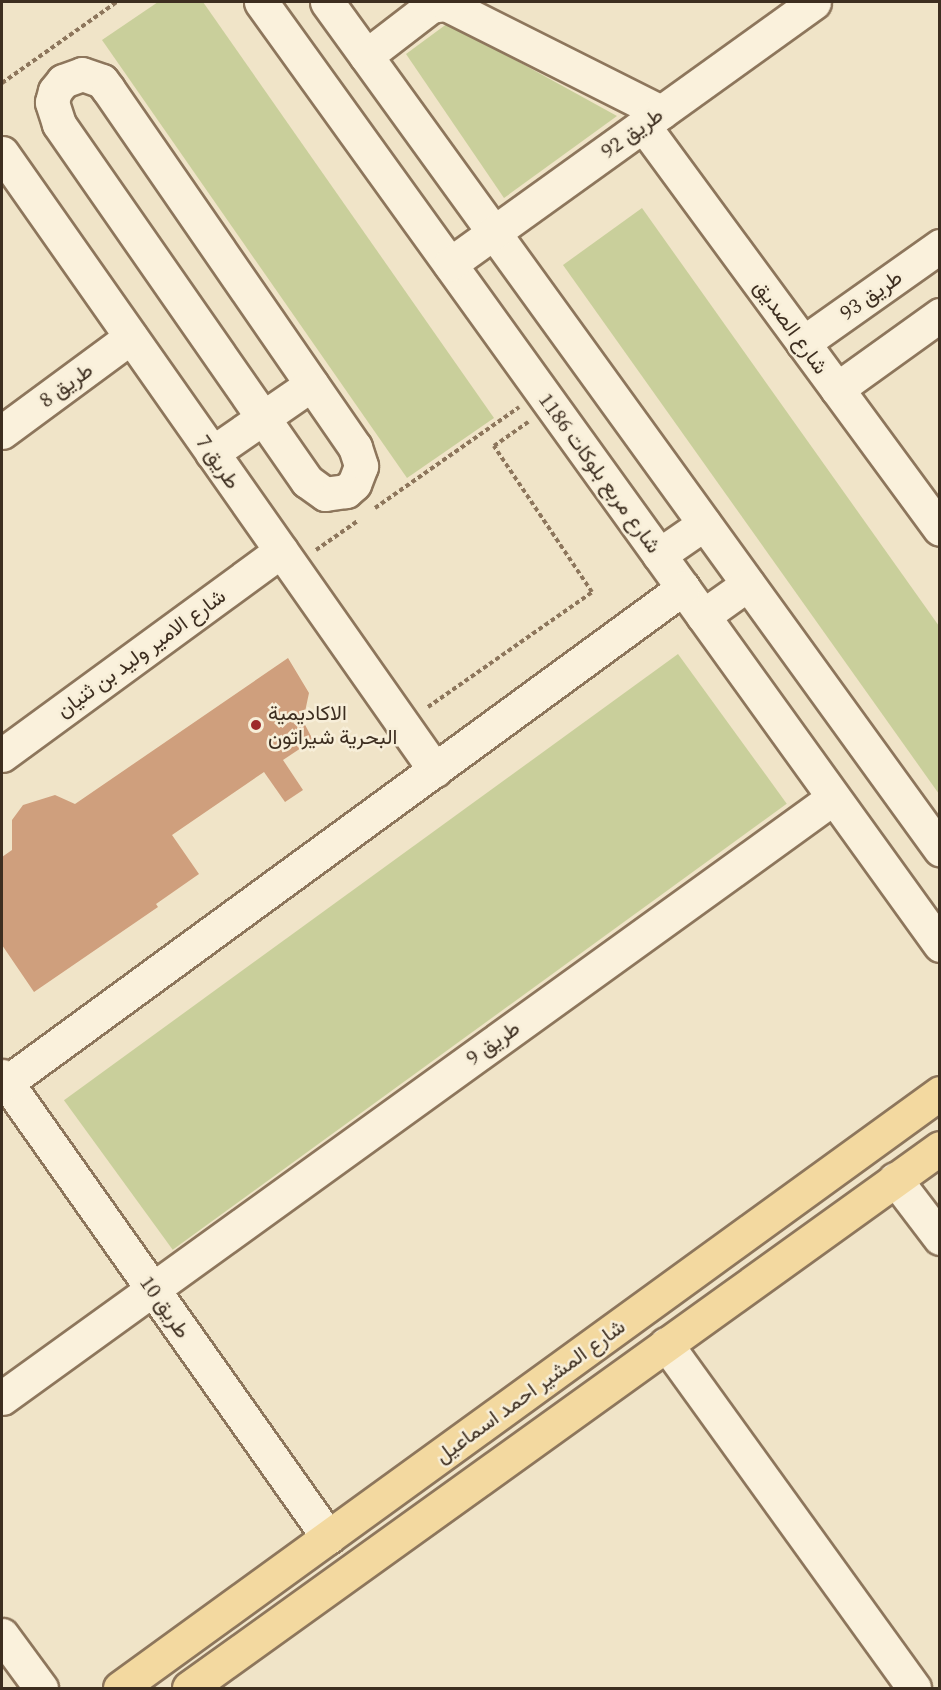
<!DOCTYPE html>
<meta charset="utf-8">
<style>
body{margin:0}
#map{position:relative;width:941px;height:1690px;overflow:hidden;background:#f0e4c8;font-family:"Source Serif 4",Vazirmatn,serif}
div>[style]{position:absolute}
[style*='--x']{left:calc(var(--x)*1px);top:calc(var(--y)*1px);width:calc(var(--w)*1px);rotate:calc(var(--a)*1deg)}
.green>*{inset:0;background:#c9cf9b;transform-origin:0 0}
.building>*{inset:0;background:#cf9f7d}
.path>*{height:4px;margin-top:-2px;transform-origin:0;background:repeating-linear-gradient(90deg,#8d765c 0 4.5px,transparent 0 7.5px)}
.roads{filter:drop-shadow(2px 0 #8d765c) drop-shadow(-2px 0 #8d765c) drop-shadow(0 2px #8d765c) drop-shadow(0 -2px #8d765c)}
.minor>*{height:33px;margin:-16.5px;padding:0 16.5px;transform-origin:16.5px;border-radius:16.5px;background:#faf1dc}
.major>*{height:33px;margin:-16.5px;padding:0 16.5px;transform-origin:16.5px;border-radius:16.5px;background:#f3d9a0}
.dots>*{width:16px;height:16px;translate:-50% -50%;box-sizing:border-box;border:3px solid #f7eed8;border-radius:50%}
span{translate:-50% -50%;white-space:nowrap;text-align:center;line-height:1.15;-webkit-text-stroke:5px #f7eed8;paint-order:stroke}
.street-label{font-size:21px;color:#3d2e20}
.poi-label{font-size:21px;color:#3d2e20}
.left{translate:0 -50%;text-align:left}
.frame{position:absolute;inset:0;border:3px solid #3d2e20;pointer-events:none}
</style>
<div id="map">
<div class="green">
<div style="clip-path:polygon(158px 2px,203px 2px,494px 418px,407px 478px,102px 40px)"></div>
<div style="clip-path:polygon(448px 23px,617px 116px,504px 198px,406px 54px)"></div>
<div style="clip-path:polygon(642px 208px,939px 626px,939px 794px,563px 265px)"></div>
<div style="left:678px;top:654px;width:185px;height:759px;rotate:54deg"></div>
</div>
<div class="building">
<div style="clip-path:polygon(288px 658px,309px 693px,303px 721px,313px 740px,283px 760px,303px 790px,285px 802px,264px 772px,172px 835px,199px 874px,156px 904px,158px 907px,34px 992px,2px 945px,2px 857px,12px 850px,12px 820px,23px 805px,55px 795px,75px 804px)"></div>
</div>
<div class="path">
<div style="--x:2;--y:83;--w:141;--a:-35.2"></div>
<div style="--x:375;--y:508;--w:176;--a:-35"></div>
<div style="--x:316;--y:550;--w:52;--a:-34.9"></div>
<div style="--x:428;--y:707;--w:200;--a:-35"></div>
<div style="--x:592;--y:592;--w:176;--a:-123.9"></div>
<div style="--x:494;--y:446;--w:42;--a:-35.2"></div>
</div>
<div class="roads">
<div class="minor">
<div style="--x:261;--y:2;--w:1162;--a:54.24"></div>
<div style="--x:327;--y:2;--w:1046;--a:54.11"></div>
<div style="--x:366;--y:56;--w:82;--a:-37.6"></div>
<div style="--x:431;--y:6;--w:15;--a:-8"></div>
<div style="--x:446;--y:4;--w:241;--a:26.7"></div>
<div style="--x:82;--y:74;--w:21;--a:19"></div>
<div style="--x:102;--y:81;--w:10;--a:53"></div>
<div style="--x:108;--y:89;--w:435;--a:55.4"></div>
<div style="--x:355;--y:447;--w:20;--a:72"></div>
<div style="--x:361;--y:466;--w:19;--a:111"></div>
<div style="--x:354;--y:484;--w:11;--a:139"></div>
<div style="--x:346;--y:491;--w:21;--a:172"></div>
<div style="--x:325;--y:494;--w:22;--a:-144"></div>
<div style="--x:307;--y:481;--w:435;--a:-124.8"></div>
<div style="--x:59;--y:124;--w:23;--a:-108"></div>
<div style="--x:52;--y:102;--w:11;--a:-75"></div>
<div style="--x:55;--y:91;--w:13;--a:-51"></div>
<div style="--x:63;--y:81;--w:20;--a:-20"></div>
<div style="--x:643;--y:125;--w:501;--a:53.68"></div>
<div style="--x:2;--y:153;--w:754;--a:54.94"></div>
<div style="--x:450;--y:264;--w:448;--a:-35.7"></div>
<div style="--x:803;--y:343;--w:168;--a:-35.3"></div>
<div style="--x:837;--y:389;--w:127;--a:-35.7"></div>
<div style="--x:2;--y:432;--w:160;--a:-36.4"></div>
<div style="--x:212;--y:453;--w:121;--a:-34.6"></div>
<div style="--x:659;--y:555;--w:55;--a:-34.6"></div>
<div style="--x:703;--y:616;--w:55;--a:-35.4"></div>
<div style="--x:2;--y:755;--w:346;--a:-36.2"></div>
<div style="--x:2;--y:1076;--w:565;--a:54.73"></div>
<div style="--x:6;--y:1083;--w:839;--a:-36.17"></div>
<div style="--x:895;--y:1179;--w:74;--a:52.7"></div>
<div style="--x:666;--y:1344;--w:424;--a:54.2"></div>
<div style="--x:2;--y:1398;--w:1025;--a:-35.83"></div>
<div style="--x:2;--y:1635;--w:66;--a:53.7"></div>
</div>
<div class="major">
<div style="--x:120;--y:1688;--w:1013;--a:-35.97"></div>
<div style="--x:189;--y:1688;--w:925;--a:-35.72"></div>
</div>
</div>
<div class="dots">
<div style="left:256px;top:725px;background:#9e2a2b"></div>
</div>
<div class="street-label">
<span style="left:632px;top:133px;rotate:-36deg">طريق 92</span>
<span style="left:871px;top:295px;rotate:-35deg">طريق 93</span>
<span style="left:791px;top:327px;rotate:54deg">شارع الصديق</span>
<span style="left:66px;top:385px;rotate:-36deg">طريق 8</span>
<span style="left:218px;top:462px;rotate:55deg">طريق 7</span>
<span style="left:600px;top:473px;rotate:54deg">شارع مربع بلوكات 1186</span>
<span style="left:141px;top:653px;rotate:-36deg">شارع الامير وليد بن ثنيان</span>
<span style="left:493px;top:1043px;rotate:-36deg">طريق 9</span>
<span style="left:165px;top:1307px;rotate:55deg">طريق 10</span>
<span style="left:530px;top:1391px;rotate:-36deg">شارع المشير احمد اسماعيل</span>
</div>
<div class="poi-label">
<span class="left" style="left:268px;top:725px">الاكاديمية<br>البحرية شيراتون</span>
</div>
<div class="frame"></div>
</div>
